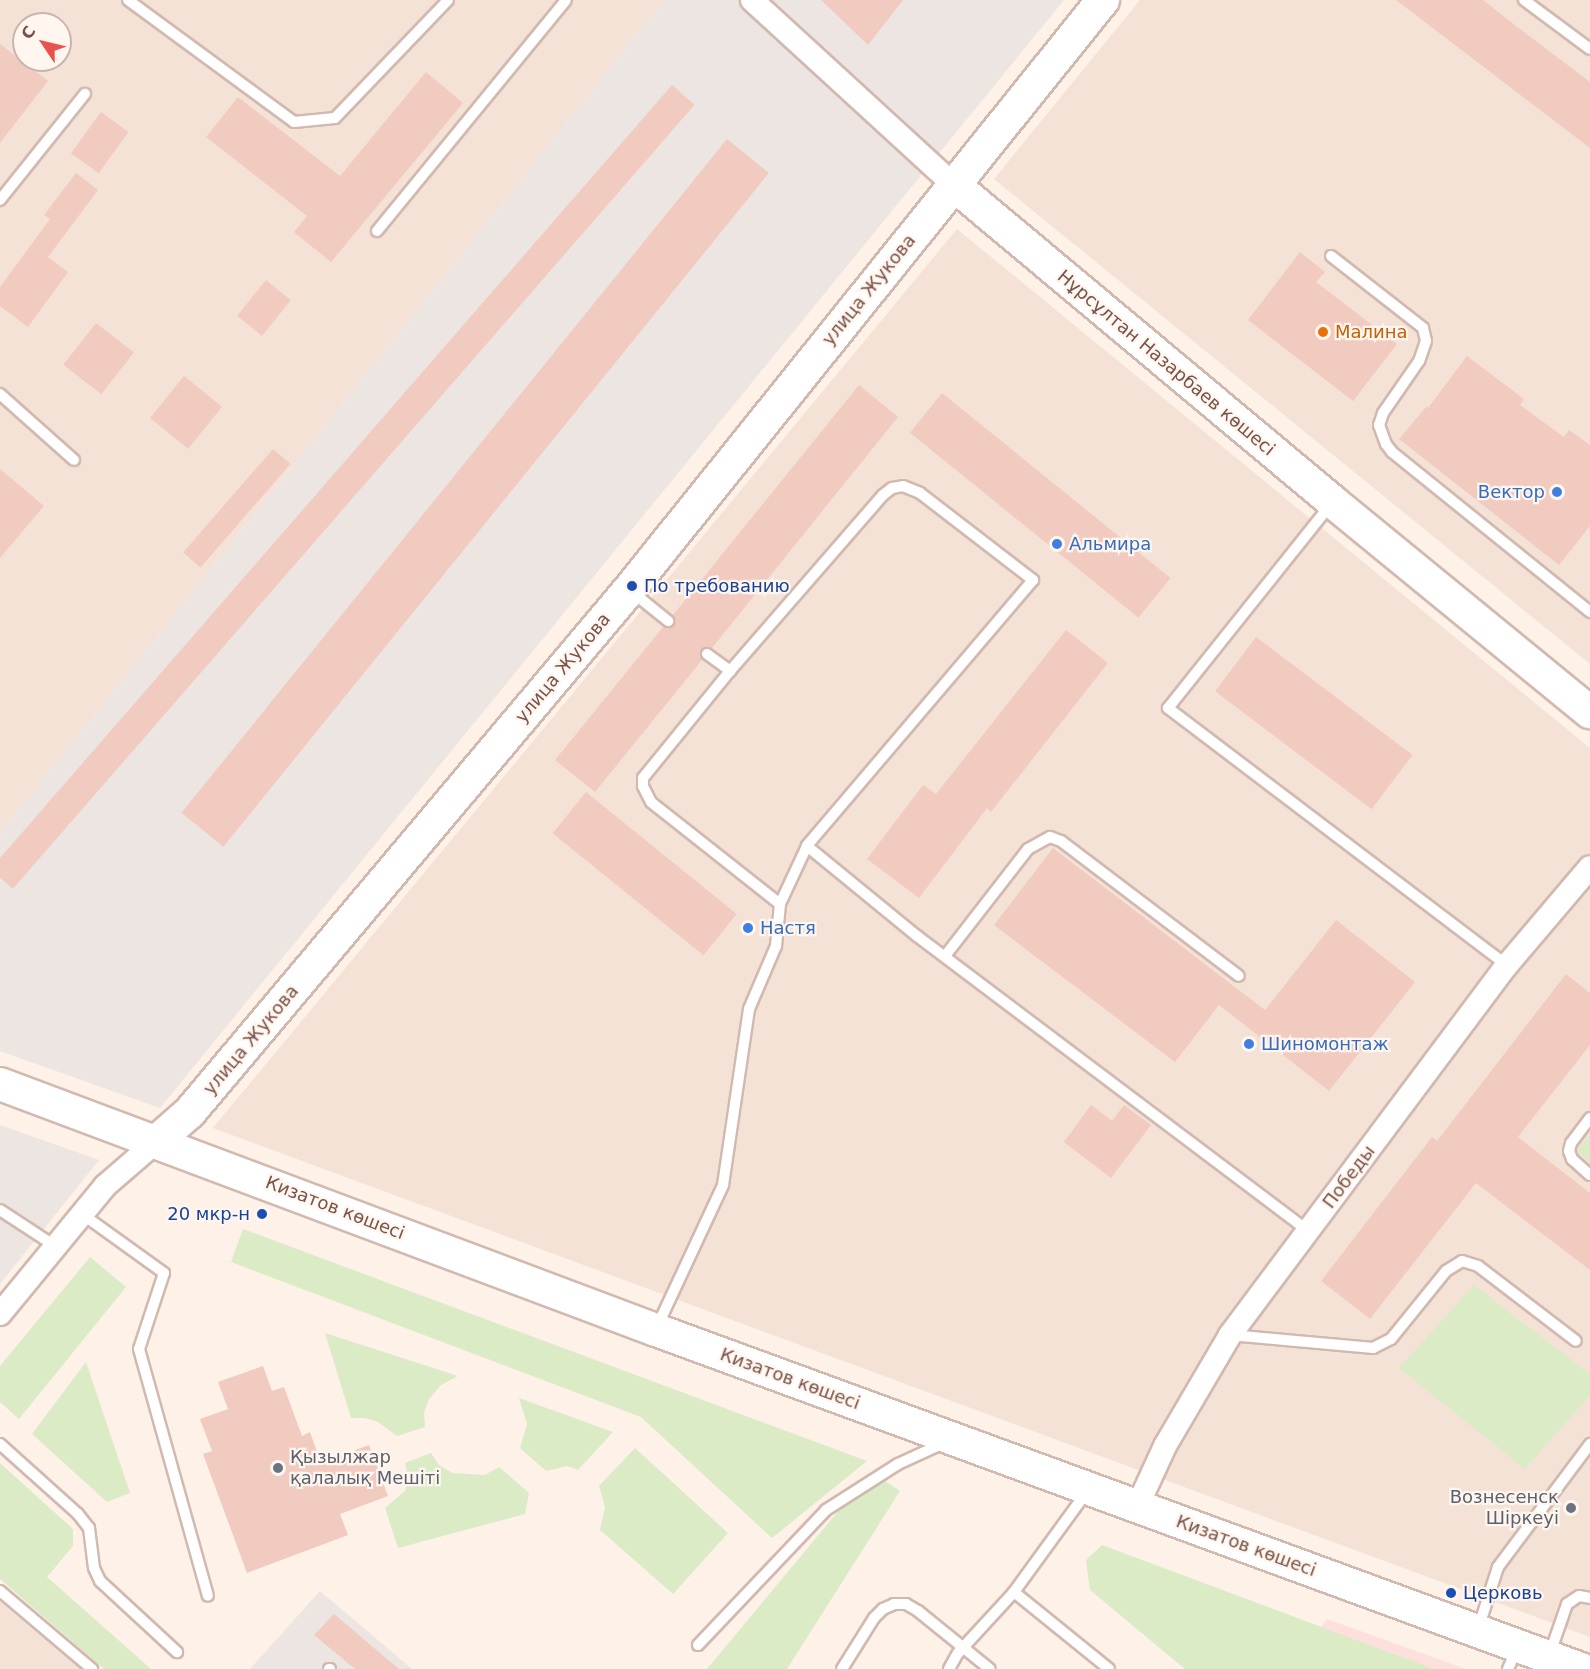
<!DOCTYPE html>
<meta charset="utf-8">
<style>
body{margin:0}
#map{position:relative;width:1590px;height:1669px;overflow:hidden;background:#fdf1e8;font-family:"DejaVu Sans",sans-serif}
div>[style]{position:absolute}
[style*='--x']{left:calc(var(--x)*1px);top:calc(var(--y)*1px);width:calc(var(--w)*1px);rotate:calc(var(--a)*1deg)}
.residential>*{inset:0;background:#f4e2d6}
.commercial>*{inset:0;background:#fde0dc}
.industrial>*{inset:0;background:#ede5e1}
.green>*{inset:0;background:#dbebc6}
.building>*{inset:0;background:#f2cbc0;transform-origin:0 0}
.roads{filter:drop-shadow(2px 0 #d2b9b0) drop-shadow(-2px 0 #d2b9b0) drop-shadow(0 2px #d2b9b0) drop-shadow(0 -2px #d2b9b0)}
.service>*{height:10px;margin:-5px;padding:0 5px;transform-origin:5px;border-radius:5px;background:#fff}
.minor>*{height:22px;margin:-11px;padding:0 11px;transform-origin:11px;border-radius:11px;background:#fff}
.secondary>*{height:32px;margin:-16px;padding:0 16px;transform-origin:16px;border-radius:16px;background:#fff}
.dots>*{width:16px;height:16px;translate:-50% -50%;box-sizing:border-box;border:3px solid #fff6ef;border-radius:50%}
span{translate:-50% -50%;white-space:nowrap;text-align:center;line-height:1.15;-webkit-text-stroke:4.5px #fff6ef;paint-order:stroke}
.street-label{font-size:18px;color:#78534b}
.food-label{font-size:18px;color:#c56008}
.left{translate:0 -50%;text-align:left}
.shop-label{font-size:18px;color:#366cbe}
.right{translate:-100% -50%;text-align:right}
.transit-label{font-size:18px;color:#164399}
.worship-label{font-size:18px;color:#5b616d}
.north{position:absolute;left:12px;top:12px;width:60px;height:60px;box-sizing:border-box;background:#fff6ef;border:2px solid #c9b5ad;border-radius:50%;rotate:305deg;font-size:16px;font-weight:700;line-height:24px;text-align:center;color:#78534b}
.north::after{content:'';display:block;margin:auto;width:21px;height:27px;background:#e7544d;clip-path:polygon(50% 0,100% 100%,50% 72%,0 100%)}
</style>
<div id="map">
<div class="residential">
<div style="clip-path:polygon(evenodd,0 0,664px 0,0 833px,0 0,24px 24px,60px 24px,60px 60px,24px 60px,24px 24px)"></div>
<div style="clip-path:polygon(1140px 0,1590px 0,1590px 664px,994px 179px)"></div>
<div style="clip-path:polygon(957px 229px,1590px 748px,1590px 1637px,213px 1128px)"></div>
<div style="clip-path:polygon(0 1602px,80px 1669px,0 1669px)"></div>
</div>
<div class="commercial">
<div style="clip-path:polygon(1327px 1619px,1466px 1669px,1289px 1669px)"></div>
</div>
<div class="industrial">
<div style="clip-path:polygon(664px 0,1064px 0,160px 1108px,0 1051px,0 833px)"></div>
<div style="clip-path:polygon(0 1125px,99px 1160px,0 1284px)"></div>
<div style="clip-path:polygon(320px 1591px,412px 1669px,250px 1669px)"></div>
</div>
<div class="green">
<div style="clip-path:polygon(1590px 1135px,1590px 1162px,1577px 1151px)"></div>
<div style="clip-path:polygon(243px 1229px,867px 1461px,772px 1538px,641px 1417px,231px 1262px)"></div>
<div style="clip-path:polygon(90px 1257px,126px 1287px,19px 1419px,0 1402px,0 1366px)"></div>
<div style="clip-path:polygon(1474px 1285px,1590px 1374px,1590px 1395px,1525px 1469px,1399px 1368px)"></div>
<div style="clip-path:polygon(325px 1333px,458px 1376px,441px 1385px,429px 1399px,424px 1412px,425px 1427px,397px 1436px,378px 1422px,365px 1418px,351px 1418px)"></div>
<div style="clip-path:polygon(86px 1362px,130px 1493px,107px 1502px,32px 1434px)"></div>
<div style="clip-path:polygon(519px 1398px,613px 1432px,578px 1470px,567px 1466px,546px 1471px,520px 1448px,527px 1424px)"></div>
<div style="clip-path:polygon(635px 1448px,728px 1533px,673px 1594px,600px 1530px,605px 1507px,599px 1486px)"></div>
<div style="clip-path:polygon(431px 1453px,439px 1465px,452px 1473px,485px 1475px,499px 1467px,529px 1493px,525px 1514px,398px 1548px,385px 1508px,405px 1491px,408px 1478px,405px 1463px)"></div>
<div style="clip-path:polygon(0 1463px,73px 1529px,73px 1546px,47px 1577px,151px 1669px,104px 1669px,0 1579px)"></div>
<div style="clip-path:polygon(885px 1481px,900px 1491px,787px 1669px,707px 1669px,840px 1509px)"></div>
<div style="clip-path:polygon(1102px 1545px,1434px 1669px,1185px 1669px,1090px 1590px,1086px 1560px)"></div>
</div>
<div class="building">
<div style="clip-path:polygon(821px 0,903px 0,868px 45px)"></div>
<div style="clip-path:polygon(1396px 0,1483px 0,1516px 26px,1590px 82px,1590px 148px)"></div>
<div style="clip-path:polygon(0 44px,48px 81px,0 143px)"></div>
<div style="clip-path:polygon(426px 72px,463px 103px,331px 262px,294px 232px,307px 216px,206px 137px,238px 97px,340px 176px)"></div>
<div style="left:672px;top:85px;width:30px;height:1039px;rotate:41deg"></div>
<div style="left:101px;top:112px;width:34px;height:51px;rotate:36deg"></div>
<div style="left:727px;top:139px;width:54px;height:867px;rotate:39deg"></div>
<div style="clip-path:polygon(76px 173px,98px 190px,48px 257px,68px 272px,28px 327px,0 306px,0 287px,50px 219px,44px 215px)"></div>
<div style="clip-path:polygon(1300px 252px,1325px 272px,1316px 282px,1397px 344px,1353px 401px,1248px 320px)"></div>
<div style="left:266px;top:280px;width:32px;height:46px;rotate:39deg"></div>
<div style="left:96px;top:323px;width:48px;height:53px;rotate:38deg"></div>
<div style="clip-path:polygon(1467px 356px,1524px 399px,1520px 405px,1564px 437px,1569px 430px,1590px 445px,1590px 526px,1559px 565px,1399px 439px,1427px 406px,1428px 408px)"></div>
<div style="left:184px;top:376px;width:49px;height:54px;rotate:39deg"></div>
<div style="clip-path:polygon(859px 385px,898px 417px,712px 648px,701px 649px,700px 654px,702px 660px,595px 792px,555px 760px,663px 627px,670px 628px,674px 625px,673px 615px)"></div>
<div style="left:942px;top:393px;width:294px;height:51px;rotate:39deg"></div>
<div style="left:273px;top:449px;width:23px;height:137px;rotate:41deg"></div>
<div style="clip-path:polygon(0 469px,44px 506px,0 558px)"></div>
<div style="clip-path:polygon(1066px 630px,1108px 663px,991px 812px,987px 808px,919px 898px,867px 859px,923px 785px,936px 794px)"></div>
<div style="left:1256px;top:637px;width:196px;height:68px;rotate:37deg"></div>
<div style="left:586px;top:792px;width:194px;height:53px;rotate:39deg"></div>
<div style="clip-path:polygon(1053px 848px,1265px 1010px,1336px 920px,1415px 982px,1329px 1091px,1219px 1005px,1175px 1062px,994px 925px)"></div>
<div style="clip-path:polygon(1566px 974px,1590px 993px,1590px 1045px,1518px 1137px,1590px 1193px,1590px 1270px,1476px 1183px,1370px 1319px,1321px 1281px,1432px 1137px,1437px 1141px)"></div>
<div style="clip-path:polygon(1091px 1105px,1112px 1121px,1124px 1105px,1151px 1125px,1111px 1178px,1064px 1142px)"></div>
<div style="clip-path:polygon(263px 1366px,272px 1391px,284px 1387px,302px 1436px,310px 1432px,321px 1463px,369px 1445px,388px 1496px,340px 1514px,348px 1535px,247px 1573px,203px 1454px,212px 1451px,200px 1419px,228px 1409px,218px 1382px)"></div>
<div style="clip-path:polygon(334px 1614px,399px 1669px,355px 1669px,314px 1635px)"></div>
</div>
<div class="roads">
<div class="service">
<div style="--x:128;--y:0;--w:206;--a:36.3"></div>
<div style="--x:294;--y:122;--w:41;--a:-5.6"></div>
<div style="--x:335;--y:118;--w:163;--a:-46.2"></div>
<div style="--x:1524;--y:0;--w:82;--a:36.6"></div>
<div style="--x:0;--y:200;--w:136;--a:-51.3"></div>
<div style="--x:377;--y:231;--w:298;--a:-50.7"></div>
<div style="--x:1331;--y:256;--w:117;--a:38"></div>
<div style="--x:1423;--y:328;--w:13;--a:77"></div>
<div style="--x:1426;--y:341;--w:21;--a:109"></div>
<div style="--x:1419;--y:361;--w:63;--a:124.7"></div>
<div style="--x:1383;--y:413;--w:13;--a:108"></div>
<div style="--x:1379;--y:425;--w:20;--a:70"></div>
<div style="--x:1386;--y:444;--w:10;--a:53"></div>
<div style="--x:1392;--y:452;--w:255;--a:38.9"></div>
<div style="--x:0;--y:394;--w:99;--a:41.7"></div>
<div style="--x:903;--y:486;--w:18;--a:22"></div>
<div style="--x:920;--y:493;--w:143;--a:37.6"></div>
<div style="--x:1033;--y:580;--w:349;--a:130.4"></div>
<div style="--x:807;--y:846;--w:64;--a:115"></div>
<div style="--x:780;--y:904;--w:164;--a:-141.7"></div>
<div style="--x:651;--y:802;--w:18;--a:-117"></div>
<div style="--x:643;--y:786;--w:8;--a:-90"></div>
<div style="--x:643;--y:778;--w:138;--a:-50.9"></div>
<div style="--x:730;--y:671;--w:233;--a:-49"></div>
<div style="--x:883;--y:495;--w:11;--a:-38"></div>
<div style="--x:892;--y:488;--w:11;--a:-10"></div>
<div style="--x:1331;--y:504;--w:261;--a:128.6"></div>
<div style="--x:1168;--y:708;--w:425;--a:37.2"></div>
<div style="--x:631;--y:591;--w:48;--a:39"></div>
<div style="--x:707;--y:654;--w:29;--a:36"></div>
<div style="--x:807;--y:846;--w:142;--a:39.3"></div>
<div style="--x:917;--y:936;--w:490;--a:37"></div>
<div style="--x:945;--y:956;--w:135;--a:-52.2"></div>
<div style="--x:1028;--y:849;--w:25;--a:-29"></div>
<div style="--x:1050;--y:837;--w:12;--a:20"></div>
<div style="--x:1061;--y:841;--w:223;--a:37.2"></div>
<div style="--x:1590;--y:1118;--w:31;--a:127"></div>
<div style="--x:1571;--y:1143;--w:8;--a:104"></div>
<div style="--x:1569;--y:1151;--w:9;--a:69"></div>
<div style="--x:1572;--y:1159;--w:24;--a:42"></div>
<div style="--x:0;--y:1210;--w:66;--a:33.2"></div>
<div style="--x:82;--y:1214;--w:101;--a:35.7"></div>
<div style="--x:164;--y:1273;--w:80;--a:108.2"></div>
<div style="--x:139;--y:1349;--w:256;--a:74.4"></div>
<div style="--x:656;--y:1329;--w:159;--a:-65"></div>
<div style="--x:723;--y:1185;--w:178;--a:-81.6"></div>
<div style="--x:749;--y:1009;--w:69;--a:-66.8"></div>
<div style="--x:776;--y:946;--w:42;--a:-84.6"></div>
<div style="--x:1230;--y:1335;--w:144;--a:5.2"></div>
<div style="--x:1373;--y:1348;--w:20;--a:-27"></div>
<div style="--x:1391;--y:1339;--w:87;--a:-51"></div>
<div style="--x:1446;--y:1271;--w:19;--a:-32"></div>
<div style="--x:1462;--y:1261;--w:17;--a:17"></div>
<div style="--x:1478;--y:1266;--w:123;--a:37.4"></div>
<div style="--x:0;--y:1444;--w:105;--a:41.9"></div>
<div style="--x:78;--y:1514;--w:18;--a:52"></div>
<div style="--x:89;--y:1528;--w:40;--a:82.9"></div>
<div style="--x:94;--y:1568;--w:14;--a:65"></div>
<div style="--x:100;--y:1581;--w:105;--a:42.7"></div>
<div style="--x:0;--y:1591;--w:121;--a:40.3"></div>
<div style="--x:1014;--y:1592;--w:122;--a:39"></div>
<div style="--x:1478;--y:1629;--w:65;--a:-72.1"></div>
<div style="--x:1498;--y:1567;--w:154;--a:-53.2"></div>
<div style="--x:698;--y:1645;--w:186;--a:-46.5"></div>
<div style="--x:826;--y:1510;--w:85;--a:-32.6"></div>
<div style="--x:898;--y:1464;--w:53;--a:-24.6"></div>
<div style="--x:1549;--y:1656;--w:55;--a:-70.9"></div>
<div style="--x:1567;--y:1604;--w:14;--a:-34"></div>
<div style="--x:1579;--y:1596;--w:11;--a:10"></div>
<div style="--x:329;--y:1669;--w:1;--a:0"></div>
<div style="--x:842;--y:1669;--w:60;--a:-57.9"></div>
<div style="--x:874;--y:1618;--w:13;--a:-45"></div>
<div style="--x:883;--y:1609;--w:12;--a:-24"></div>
<div style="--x:894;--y:1604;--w:12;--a:0"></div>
<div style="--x:906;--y:1604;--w:14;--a:30"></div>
<div style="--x:918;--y:1611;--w:92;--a:38.9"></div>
<div style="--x:949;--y:1669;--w:18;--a:-61"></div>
<div style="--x:958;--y:1653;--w:83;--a:-47.4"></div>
<div style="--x:1014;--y:1592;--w:126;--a:-54"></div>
<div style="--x:1508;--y:1669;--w:22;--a:-66"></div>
</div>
<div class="minor">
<div style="--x:752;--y:0;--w:274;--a:42.5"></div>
<div style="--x:0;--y:1314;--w:166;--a:-50.6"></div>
<div style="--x:105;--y:1186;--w:69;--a:-40.9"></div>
<div style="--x:1137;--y:1507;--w:67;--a:-65.3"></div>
<div style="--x:1165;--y:1446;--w:129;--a:-59.6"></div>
<div style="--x:1230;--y:1335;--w:462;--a:-53.2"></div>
<div style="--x:1507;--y:965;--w:128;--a:-49.7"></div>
</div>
<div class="secondary">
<div style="--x:954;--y:185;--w:494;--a:39.9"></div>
<div style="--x:1333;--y:502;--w:332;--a:39.3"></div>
<div style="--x:0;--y:1084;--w:701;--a:20.56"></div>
<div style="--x:656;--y:1330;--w:985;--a:20.13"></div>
<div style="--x:157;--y:1141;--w:44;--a:-41.3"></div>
<div style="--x:190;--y:1112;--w:682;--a:-49.94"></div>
<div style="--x:629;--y:590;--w:757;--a:-51.22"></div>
</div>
</div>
<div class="dots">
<div style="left:1323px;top:332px;background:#e8710a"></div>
<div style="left:1557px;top:492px;background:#3f7fe0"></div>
<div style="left:1057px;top:544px;background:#3f7fe0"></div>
<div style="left:632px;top:586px;background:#1a4fb4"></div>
<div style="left:748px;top:928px;background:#3f7fe0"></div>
<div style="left:1249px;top:1044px;background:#3f7fe0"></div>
<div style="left:262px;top:1214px;background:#1a4fb4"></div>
<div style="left:278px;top:1468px;background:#6b7280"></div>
<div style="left:1571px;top:1508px;background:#6b7280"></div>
<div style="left:1451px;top:1593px;background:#1a4fb4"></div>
</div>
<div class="street-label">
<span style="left:869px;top:290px;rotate:-51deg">улица Жукова</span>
<span style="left:1166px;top:363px;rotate:40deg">Нұрсұлтан Назарбаев көшесі</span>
<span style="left:563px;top:668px;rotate:-50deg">улица Жукова</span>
<span style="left:251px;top:1040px;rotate:-50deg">улица Жукова</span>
<span style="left:1349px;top:1177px;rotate:-53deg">Победы</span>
<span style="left:335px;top:1208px;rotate:21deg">Кизатов көшесі</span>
<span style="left:790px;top:1379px;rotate:20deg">Кизатов көшесі</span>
<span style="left:1246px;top:1546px;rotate:20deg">Кизатов көшесі</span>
</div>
<div class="food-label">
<span class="left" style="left:1335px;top:332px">Малина</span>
</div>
<div class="shop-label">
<span class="right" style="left:1545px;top:492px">Вектор</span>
<span class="left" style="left:1069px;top:544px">Альмира</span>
<span class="left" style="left:760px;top:928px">Настя</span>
<span class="left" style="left:1261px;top:1044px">Шиномонтаж</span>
</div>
<div class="transit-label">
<span class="left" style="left:644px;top:586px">По требованию</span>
<span class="right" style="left:250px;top:1214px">20 мкр-н</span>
<span class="left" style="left:1463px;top:1593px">Церковь</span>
</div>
<div class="worship-label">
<span class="left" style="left:290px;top:1468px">Қызылжар<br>қалалық Мешіті</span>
<span class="right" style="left:1559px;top:1508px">Вознесенск<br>Шіркеуі</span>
</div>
<div class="north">С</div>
</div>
